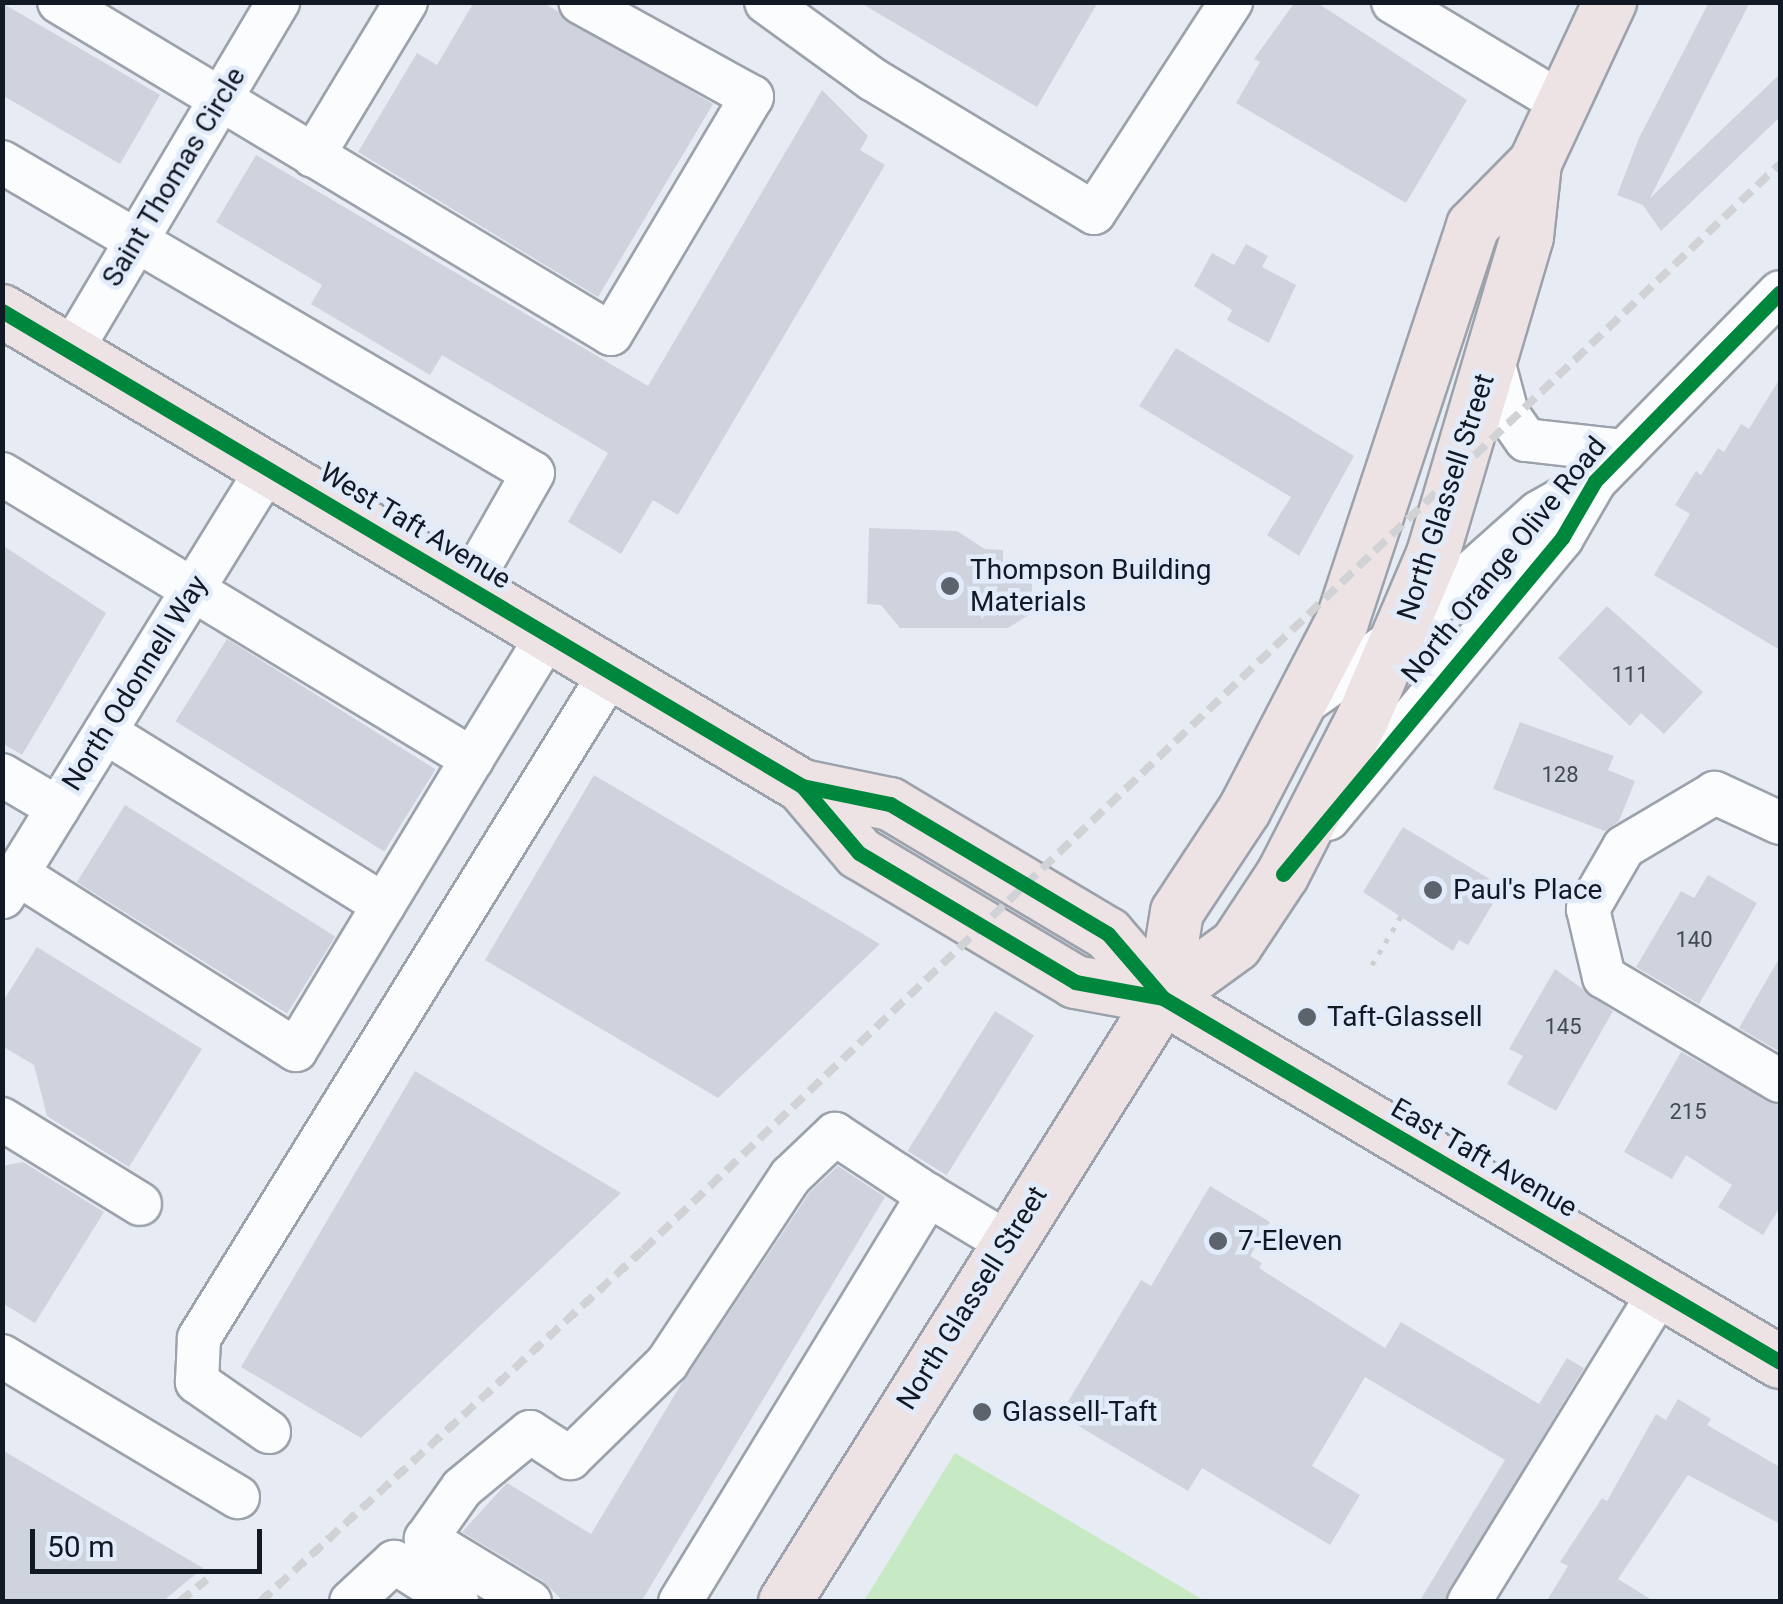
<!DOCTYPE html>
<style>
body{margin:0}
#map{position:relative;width:1783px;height:1604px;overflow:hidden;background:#e7ecf4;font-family:Roboto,sans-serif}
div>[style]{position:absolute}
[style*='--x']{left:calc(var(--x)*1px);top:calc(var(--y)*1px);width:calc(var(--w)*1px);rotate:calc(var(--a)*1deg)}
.green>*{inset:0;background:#c7e9c3}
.building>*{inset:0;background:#cfd3dd;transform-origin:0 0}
.path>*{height:5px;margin-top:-2.5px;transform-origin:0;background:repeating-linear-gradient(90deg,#cecfd1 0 5px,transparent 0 13px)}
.roads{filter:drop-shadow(2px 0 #9ca2ab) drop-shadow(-2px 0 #9ca2ab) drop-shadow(0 2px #9ca2ab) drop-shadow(0 -2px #9ca2ab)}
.minor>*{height:42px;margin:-21px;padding:0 21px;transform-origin:21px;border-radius:21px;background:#fbfcfd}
.major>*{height:52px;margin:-26px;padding:0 26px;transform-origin:26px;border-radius:26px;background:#ede3e5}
.rail>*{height:8px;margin-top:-4px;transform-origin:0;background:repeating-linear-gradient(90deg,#d0d2d5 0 15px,transparent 0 23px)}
.cycleway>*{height:15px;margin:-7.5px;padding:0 7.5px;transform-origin:7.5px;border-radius:7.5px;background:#00873e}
.dots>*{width:28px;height:28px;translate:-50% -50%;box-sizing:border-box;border:5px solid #e2ebf9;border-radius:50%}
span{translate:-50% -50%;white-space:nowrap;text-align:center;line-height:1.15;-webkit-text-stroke:9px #e2ebf9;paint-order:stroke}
.number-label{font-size:22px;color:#424854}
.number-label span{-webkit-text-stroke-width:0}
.street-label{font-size:28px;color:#111925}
.poi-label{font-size:28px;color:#111925}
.left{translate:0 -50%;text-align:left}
.frame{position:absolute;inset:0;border:5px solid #111925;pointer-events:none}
.scale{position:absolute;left:30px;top:1529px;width:232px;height:45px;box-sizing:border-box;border:5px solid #111925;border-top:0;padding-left:12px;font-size:30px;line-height:35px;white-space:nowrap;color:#111925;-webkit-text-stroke:8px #e2ebf9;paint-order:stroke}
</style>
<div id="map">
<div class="green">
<div style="clip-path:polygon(955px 1453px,1205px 1601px,864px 1601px)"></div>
</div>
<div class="building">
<div style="clip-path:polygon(474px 2px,542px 2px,713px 104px,598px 297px,358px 152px,417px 53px,437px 65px)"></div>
<div style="clip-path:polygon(859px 2px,1098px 2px,1037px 107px)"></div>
<div style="clip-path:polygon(1295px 2px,1316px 2px,1467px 100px,1406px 203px,1236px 103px,1260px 62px,1254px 59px)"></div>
<div style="clip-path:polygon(1709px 2px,1750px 2px,1650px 198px,1780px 74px,1780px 117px,1661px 231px,1643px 205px,1617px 195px,1639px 138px)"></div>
<div style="clip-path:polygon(2px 3px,160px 95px,120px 164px,2px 95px)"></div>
<div style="clip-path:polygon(822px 90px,868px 136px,860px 150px,885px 165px,678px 515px,653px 500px,621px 554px,568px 522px,608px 453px,442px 355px,430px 375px,311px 304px,322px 285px,216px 222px,256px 155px,648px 386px)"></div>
<div style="clip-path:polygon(1246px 244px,1268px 256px,1262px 267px,1296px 285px,1269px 343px,1227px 320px,1232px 310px,1194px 286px,1212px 253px,1234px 265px)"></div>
<div style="clip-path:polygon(1176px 348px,1354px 456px,1299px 556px,1267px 535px,1291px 497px,1139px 406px)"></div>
<div style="clip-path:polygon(1780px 378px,1780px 650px,1654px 575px,1690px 514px,1675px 505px,1696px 471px,1701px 475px,1718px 448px,1724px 452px,1741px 424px,1749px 429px)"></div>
<div style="clip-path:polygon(869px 528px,957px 531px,985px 549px,1003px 550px,1003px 569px,1032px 569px,1032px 613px,1008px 628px,900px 628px,881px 605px,867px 604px)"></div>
<div style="clip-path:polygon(2px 545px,106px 613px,22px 755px,2px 743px)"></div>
<div style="clip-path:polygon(1607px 606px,1703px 692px,1664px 734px,1641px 713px,1630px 726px,1558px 658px)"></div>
<div style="left:227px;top:639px;width:246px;height:97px;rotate:32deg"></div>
<div style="clip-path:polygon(1520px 722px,1614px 756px,1608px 770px,1635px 781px,1619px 821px,1605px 831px,1493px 789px)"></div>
<div style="clip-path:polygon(594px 775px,880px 944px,718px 1098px,485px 960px)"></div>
<div style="left:125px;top:805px;width:248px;height:91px;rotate:32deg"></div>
<div style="clip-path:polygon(1403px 827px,1503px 887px,1468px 945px,1459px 940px,1453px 951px,1363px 892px)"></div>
<div style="clip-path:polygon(1708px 875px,1757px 903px,1699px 1004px,1636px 967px,1681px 891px,1694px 898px)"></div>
<div style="clip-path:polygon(37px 947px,202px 1049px,129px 1167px,47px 1116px,34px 1065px,2px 1046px,2px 1003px)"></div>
<div style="clip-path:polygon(1780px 957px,1780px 1052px,1739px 1028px)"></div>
<div style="clip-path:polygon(1555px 969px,1613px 1011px,1556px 1111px,1507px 1084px,1523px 1056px,1509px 1049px)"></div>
<div style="left:995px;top:1011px;width:46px;height:165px;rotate:32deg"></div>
<div style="clip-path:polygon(1681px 1052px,1780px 1106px,1780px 1207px,1763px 1235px,1718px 1207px,1732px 1185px,1686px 1155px,1672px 1179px,1624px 1152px)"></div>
<div style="clip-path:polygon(415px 1071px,621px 1193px,361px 1438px,241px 1367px)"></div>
<div style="clip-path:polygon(23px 1162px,104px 1212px,35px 1323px,2px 1303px,2px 1166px)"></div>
<div style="clip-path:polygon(838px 1166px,885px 1197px,641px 1602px,564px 1602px,543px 1581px,462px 1532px,507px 1483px,591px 1534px,680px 1386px,810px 1192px)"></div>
<div style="clip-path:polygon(1210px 1186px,1270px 1222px,1250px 1256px,1262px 1263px,1259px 1268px,1385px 1348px,1401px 1322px,1539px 1404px,1567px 1358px,1584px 1368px,1444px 1602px,1419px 1602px,1505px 1460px,1365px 1377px,1312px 1466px,1360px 1495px,1330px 1545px,1202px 1468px,1188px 1491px,1060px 1415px,1141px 1280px,1151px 1286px)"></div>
<div style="clip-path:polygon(1678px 1399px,1711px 1419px,1707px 1425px,1780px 1467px,1780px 1524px,1688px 1475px,1618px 1579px,1655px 1602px,1546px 1602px,1568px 1566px,1560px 1562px,1602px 1498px,1607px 1501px,1656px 1414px,1666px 1420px)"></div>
<div style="clip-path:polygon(2px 1450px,203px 1568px,162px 1602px,2px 1602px)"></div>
</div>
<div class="path">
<div style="--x:1372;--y:965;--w:57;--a:-59.4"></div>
</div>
<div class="roads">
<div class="minor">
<div style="--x:59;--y:2;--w:644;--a:31.02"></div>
<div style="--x:611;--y:334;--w:276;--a:-59.3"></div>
<div style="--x:752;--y:97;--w:196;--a:-151.1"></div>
<div style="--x:766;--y:2;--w:131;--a:36"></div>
<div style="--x:872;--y:79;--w:259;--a:31.1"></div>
<div style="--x:1094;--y:213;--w:252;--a:-57"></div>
<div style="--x:1393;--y:2;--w:195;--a:30.9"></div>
<div style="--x:313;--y:156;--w:180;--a:-58.9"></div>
<div style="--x:2;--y:162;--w:615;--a:30.36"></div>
<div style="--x:533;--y:473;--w:131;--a:119.7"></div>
<div style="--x:71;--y:351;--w:406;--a:-59.3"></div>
<div style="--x:1492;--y:357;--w:58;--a:75"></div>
<div style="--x:1507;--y:413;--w:33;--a:55"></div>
<div style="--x:1526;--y:440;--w:99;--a:6.4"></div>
<div style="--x:2;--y:474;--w:550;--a:31.23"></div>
<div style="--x:472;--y:759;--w:340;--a:121.2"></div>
<div style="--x:296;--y:1050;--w:329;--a:-147.7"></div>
<div style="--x:1306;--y:702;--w:118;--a:-35.3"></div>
<div style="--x:1402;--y:634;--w:183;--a:-41.7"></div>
<div style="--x:1539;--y:512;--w:63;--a:-29.4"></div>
<div style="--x:105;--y:732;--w:328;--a:31.8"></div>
<div style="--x:472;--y:759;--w:145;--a:-58.5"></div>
<div style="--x:2;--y:775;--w:65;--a:30.5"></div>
<div style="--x:1328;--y:819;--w:366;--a:-50.2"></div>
<div style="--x:1562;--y:538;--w:66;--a:-59.9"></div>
<div style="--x:1595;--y:481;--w:264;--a:-45.6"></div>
<div style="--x:1780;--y:823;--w:72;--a:-155.2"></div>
<div style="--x:1715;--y:793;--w:106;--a:149.3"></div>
<div style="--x:1624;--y:847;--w:72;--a:120.1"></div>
<div style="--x:1588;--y:909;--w:70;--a:76.8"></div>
<div style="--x:1604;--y:977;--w:204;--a:30.6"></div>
<div style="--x:3;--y:897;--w:504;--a:-58.3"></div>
<div style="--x:2;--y:1119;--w:162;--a:31.6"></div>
<div style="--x:2;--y:1356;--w:275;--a:30.9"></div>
<div style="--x:269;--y:1432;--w:88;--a:-145.2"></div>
<div style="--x:197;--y:1382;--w:44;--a:-87.4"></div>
<div style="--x:199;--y:1338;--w:783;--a:-58.26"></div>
<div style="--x:351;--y:1602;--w:59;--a:-42.9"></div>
<div style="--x:394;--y:1562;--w:75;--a:32.4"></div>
<div style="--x:530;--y:1602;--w:122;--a:-148.8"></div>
<div style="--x:426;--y:1539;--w:62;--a:-54.8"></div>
<div style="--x:462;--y:1488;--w:88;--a:-39.5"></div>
<div style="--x:530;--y:1432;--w:48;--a:33"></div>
<div style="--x:570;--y:1458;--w:136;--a:-44.4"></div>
<div style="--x:667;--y:1363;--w:224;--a:-56.5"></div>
<div style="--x:791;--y:1176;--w:61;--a:-43.7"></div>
<div style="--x:835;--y:1134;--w:111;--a:33.3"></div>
<div style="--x:680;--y:1602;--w:477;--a:-58.6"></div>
<div style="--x:928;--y:1195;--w:91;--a:31.1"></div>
<div style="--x:1469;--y:1602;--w:365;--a:-58.4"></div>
</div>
<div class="major">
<div style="--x:2;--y:311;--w:930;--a:30.7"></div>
<div style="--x:802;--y:786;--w:88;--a:49.6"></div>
<div style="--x:859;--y:853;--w:252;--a:30.8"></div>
<div style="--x:1075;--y:982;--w:89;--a:10.3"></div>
<div style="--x:802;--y:786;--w:90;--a:11.6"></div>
<div style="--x:890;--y:804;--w:254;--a:30.8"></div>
<div style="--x:1108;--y:934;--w:84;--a:49.3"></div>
<div style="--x:1163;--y:998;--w:716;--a:30.54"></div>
<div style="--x:1163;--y:998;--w:87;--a:-80.8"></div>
<div style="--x:1177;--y:912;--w:123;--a:-56.6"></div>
<div style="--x:1245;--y:809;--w:211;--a:-62.6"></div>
<div style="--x:1342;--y:622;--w:417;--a:-71.7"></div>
<div style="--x:1473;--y:226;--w:88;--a:-45.5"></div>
<div style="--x:785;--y:1602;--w:713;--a:-57.96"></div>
<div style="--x:1163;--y:998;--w:90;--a:-36"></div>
<div style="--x:1236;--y:945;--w:85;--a:-56.5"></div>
<div style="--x:1283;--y:874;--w:175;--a:-62.9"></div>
<div style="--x:1363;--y:718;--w:178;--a:-66.9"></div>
<div style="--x:1433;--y:554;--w:331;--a:-73.5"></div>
<div style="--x:1527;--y:237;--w:74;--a:-83.8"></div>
<div style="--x:1535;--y:163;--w:178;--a:-65"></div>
</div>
</div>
<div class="rail">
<div style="--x:179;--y:1602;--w:36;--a:-39"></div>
<div style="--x:260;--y:1602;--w:520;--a:-42.58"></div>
<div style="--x:643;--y:1250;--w:1572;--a:-43.69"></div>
</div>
<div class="cycleway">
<div style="--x:2;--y:311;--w:930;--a:30.7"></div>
<div style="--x:802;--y:786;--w:88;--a:49.6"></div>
<div style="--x:859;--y:853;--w:252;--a:30.8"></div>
<div style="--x:1075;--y:982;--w:89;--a:10.3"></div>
<div style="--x:802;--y:786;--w:90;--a:11.6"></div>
<div style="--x:890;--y:804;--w:254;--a:30.8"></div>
<div style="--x:1108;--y:934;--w:84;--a:49.3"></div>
<div style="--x:1163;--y:998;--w:716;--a:30.54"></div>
<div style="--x:1283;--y:874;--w:437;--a:-50.3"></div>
<div style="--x:1562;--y:538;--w:66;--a:-59.9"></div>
<div style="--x:1595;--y:481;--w:264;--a:-45.6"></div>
</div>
<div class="dots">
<div style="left:950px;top:586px;background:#5c636d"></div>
<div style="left:1433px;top:890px;background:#5c636d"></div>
<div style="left:1307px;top:1017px;background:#5c636d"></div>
<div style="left:1218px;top:1241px;background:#5c636d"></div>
<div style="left:982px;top:1412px;background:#5c636d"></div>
</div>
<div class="number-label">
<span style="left:1630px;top:675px">111</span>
<span style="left:1560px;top:775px">128</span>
<span style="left:1694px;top:940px">140</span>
<span style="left:1563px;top:1027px">145</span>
<span style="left:1688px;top:1112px">215</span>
</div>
<div class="street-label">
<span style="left:174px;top:177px;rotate:-59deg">Saint Thomas Circle</span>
<span style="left:1446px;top:497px;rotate:-72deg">North Glassell Street</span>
<span style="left:415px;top:526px;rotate:31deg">West Taft Avenue</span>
<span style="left:1504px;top:560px;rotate:-51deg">North Orange Olive Road</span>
<span style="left:135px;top:683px;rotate:-58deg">North Odonnell Way</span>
<span style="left:1484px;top:1158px;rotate:30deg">East Taft Avenue</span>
<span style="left:972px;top:1298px;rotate:-58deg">North Glassell Street</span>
</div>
<div class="poi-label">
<span class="left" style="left:970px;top:586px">Thompson Building<br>Materials</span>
<span class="left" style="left:1453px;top:890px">Paul's Place</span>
<span class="left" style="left:1327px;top:1017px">Taft-Glassell</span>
<span class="left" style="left:1238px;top:1241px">7-Eleven</span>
<span class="left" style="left:1002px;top:1412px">Glassell-Taft</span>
</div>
<div class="frame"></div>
<div class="scale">50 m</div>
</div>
